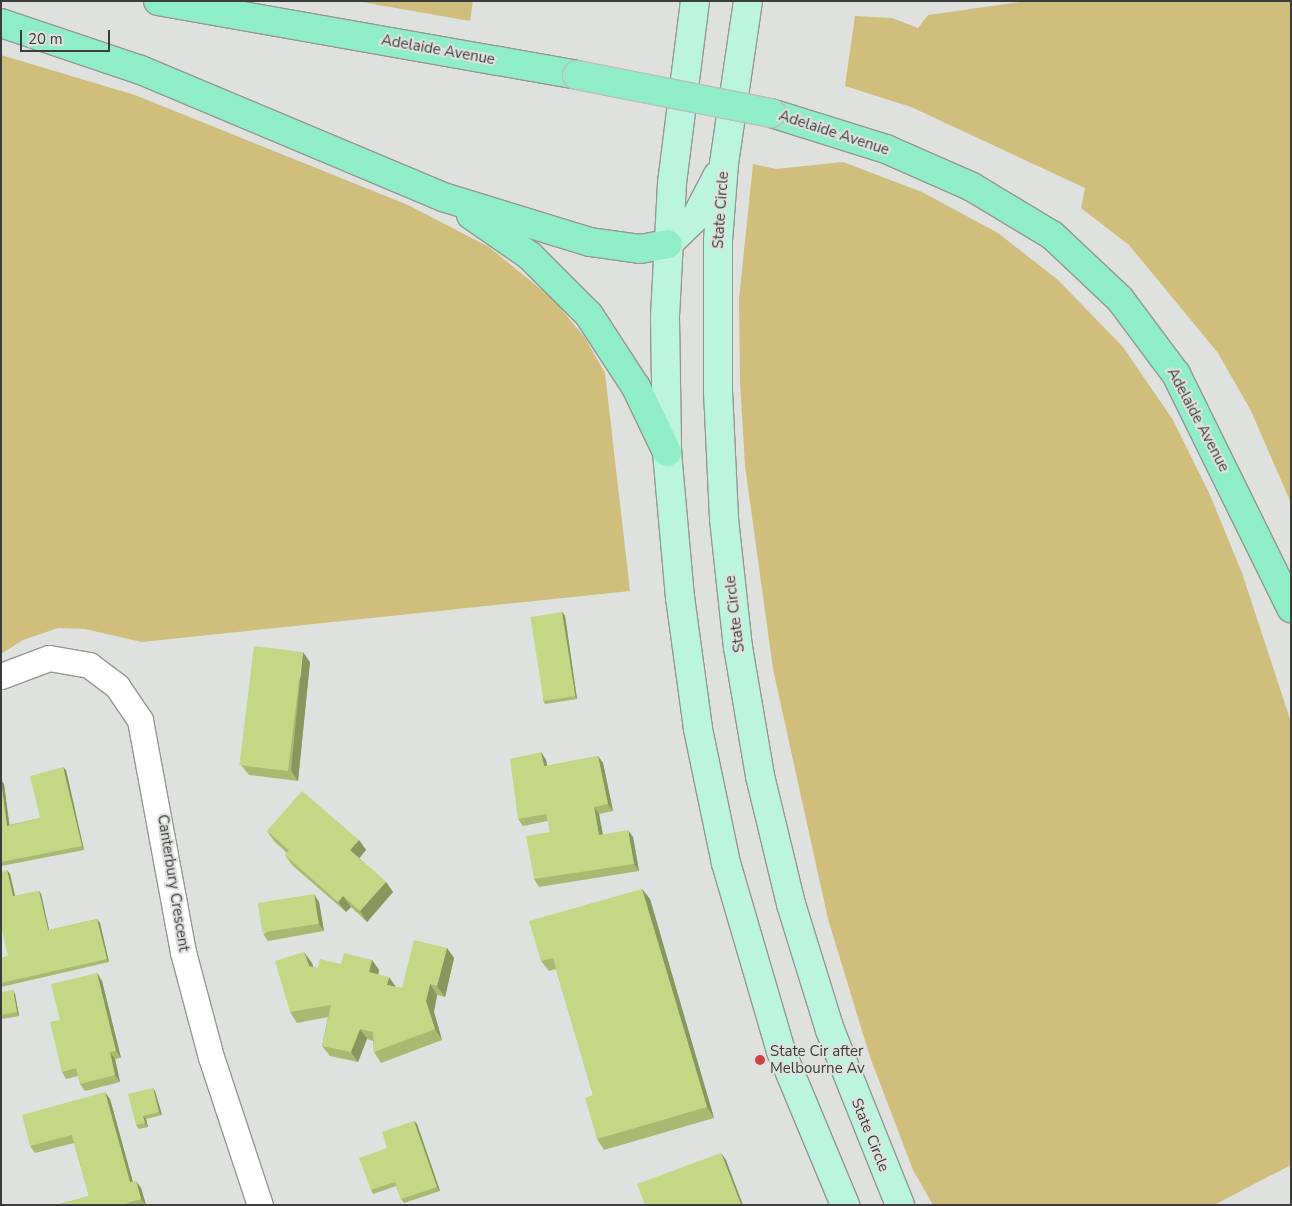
<!DOCTYPE html>
<style>
body{margin:0}
#map{position:relative;width:1292px;height:1206px;overflow:hidden;background:#dfe1df;font-family:"Nunito Sans",sans-serif}
div>[style]{position:absolute}
[style*='--x']{left:calc(var(--x)*1px);top:calc(var(--y)*1px);width:calc(var(--w)*1px);rotate:calc(var(--a)*1deg)}
.green>*{inset:0;background:#cfbe7c}
.roads{filter:drop-shadow(1px 0 #959795) drop-shadow(-1px 0 #959795) drop-shadow(0 1px #959795) drop-shadow(0 -1px #959795)}
.street>*{height:25px;margin:-12.5px;padding:0 12.5px;transform-origin:12.5px;border-radius:12.5px;background:#fff}
.primary>*{height:28px;margin:-14px;padding:0 14px;transform-origin:14px;border-radius:14px;background:#bcf5de}
.highway>*{height:28px;margin:-14px;padding:0 14px;transform-origin:14px;border-radius:14px;background:#8feec8}
.bridges{filter:drop-shadow(1px 0 #bcbdbc) drop-shadow(-1px 0 #bcbdbc) drop-shadow(0 1px #bcbdbc) drop-shadow(0 -1px #bcbdbc)}
.highway-bridge>*{height:28px;margin:-14px;padding:0 14px;transform-origin:14px;border-radius:14px;background:#8feec8}
.wall>*{inset:0;background:#a9b972}
.shaded-wall>*{inset:0;background:#89965d}
.building>*{inset:0;background:#c4d785;transform-origin:0 0}
.dots>*{width:14px;height:14px;translate:-50% -50%;box-sizing:border-box;border:2px solid #dfe1df;border-radius:50%}
span{translate:-50% -50%;white-space:nowrap;text-align:center;line-height:1.15;-webkit-text-stroke:4px #dfe1df;paint-order:stroke}
.street-label{font-size:15px;color:#3b3c3b}
.poi-label{font-size:15px;color:#3b3c3b}
.left{translate:0 -50%;text-align:left}
.frame{position:absolute;inset:0;border:2px solid #3b3c3b;pointer-events:none}
.scale{position:absolute;left:20px;top:30px;width:90px;height:22px;box-sizing:border-box;border:2px solid #3b3c3b;border-top:0;padding-left:6px;font-size:15px;line-height:18px;white-space:nowrap;color:#3b3c3b;-webkit-text-stroke:4px #dfe1df;paint-order:stroke}
</style>
<div id="map">
<div class="green">
<div style="clip-path:polygon(356px 1px,473px 1px,470px 21px)"></div>
<div style="clip-path:polygon(1027px 1px,1291px 1px,1291px 503px,1251px 411px,1218px 353px,1129px 245px,1081px 208px,1085px 188px,911px 107px,845px 86px,855px 16px,892px 18px,918px 28px,928px 15px)"></div>
<div style="clip-path:polygon(1px 55px,135px 95px,408px 205px,489px 247px,553px 299px,585px 338px,605px 373px,630px 591px,142px 642px,85px 629px,58px 628px,23px 640px,1px 654px)"></div>
<div style="clip-path:polygon(843px 162px,922px 192px,998px 233px,1058px 280px,1123px 347px,1173px 420px,1210px 495px,1242px 573px,1291px 722px,1291px 1165px,1214px 1205px,933px 1205px,913px 1170px,870px 1057px,828px 919px,773px 669px,745px 466px,740px 382px,739px 299px,753px 164px,776px 169px)"></div>
</div>
<div class="roads">
<div class="street">
<div style="--x:1;--y:676;--w:51;--a:-20.6"></div>
<div style="--x:49;--y:658;--w:41;--a:9.9"></div>
<div style="--x:89;--y:665;--w:35;--a:37"></div>
<div style="--x:117;--y:686;--w:41;--a:55.9"></div>
<div style="--x:140;--y:720;--w:236;--a:79.5"></div>
<div style="--x:183;--y:952;--w:109;--a:75.1"></div>
<div style="--x:211;--y:1057;--w:156;--a:71.7"></div>
</div>
<div class="primary">
<div style="--x:695;--y:1;--w:183;--a:97.2"></div>
<div style="--x:672;--y:183;--w:135;--a:93"></div>
<div style="--x:665;--y:318;--w:134;--a:89.1"></div>
<div style="--x:667;--y:452;--w:146;--a:84.9"></div>
<div style="--x:680;--y:597;--w:133;--a:82.2"></div>
<div style="--x:698;--y:729;--w:137;--a:78.2"></div>
<div style="--x:726;--y:863;--w:196;--a:73.7"></div>
<div style="--x:781;--y:1051;--w:167;--a:67.4"></div>
<div style="--x:748;--y:1;--w:164;--a:98.4"></div>
<div style="--x:724;--y:163;--w:78;--a:94.4"></div>
<div style="--x:718;--y:241;--w:150;--a:90"></div>
<div style="--x:718;--y:391;--w:128;--a:87.3"></div>
<div style="--x:724;--y:519;--w:129;--a:83.8"></div>
<div style="--x:738;--y:647;--w:131;--a:80.3"></div>
<div style="--x:760;--y:776;--w:132;--a:76.4"></div>
<div style="--x:791;--y:904;--w:132;--a:72.8"></div>
<div style="--x:830;--y:1030;--w:188;--a:68.2"></div>
<div style="--x:668;--y:244;--w:39;--a:-44"></div>
<div style="--x:696;--y:217;--w:47;--a:-62.4"></div>
</div>
<div class="highway">
<div style="--x:158;--y:1;--w:425;--a:10"></div>
<div style="--x:1;--y:23;--w:148;--a:18.6"></div>
<div style="--x:141;--y:70;--w:328;--a:22.8"></div>
<div style="--x:443;--y:197;--w:154;--a:17"></div>
<div style="--x:590;--y:242;--w:50;--a:8"></div>
<div style="--x:640;--y:249;--w:28;--a:-10"></div>
<div style="--x:771;--y:113;--w:121;--a:17.4"></div>
<div style="--x:886;--y:149;--w:94;--a:23.8"></div>
<div style="--x:972;--y:187;--w:93;--a:31"></div>
<div style="--x:1052;--y:235;--w:93;--a:43.3"></div>
<div style="--x:1120;--y:299;--w:94;--a:53.3"></div>
<div style="--x:1176;--y:374;--w:261;--a:63.8"></div>
<div style="--x:471;--y:215;--w:72;--a:34.8"></div>
<div style="--x:530;--y:256;--w:83;--a:45"></div>
<div style="--x:589;--y:315;--w:86;--a:56.9"></div>
<div style="--x:636;--y:387;--w:72;--a:64.5"></div>
</div>
</div>
<div class="bridges">
<div class="highway-bridge">
<div style="--x:577;--y:75;--w:198;--a:11.1"></div>
</div>
</div>
<div class="wall">
<div style="clip-path:polygon(562px 612px,565px 616px,577px 699px,545px 704px,543px 700px)"></div>
<div style="clip-path:polygon(310px 662px,298px 781px,249px 775px,241px 765px)"></div>
<div style="clip-path:polygon(541px 752px,546px 760px,547px 766px,598px 756px,603px 763px,613px 811px,599px 814px,603px 834px,633px 837px,639px 871px,539px 887px,534px 879px,550px 832px,548px 821px,523px 826px,518px 819px)"></div>
<div style="clip-path:polygon(66px 770px,84px 850px,1px 866px,1px 780px,4px 784px,9px 825px,40px 818px)"></div>
<div style="clip-path:polygon(267px 831px,359px 840px,366px 850px,359px 858px,386px 882px,393px 892px,367px 922px,351px 907px,346px 912px,292px 865px,285px 855px,287px 853px,274px 841px)"></div>
<div style="clip-path:polygon(7px 870px,10px 874px,15px 896px,39px 891px,41px 894px,49px 930px,97px 919px,100px 923px,109px 962px,1px 987px,1px 958px,8px 956px)"></div>
<div style="clip-path:polygon(642px 889px,650px 899px,714px 1118px,604px 1150px,597px 1139px,593px 1095px,556px 969px,549px 971px,541px 961px)"></div>
<div style="clip-path:polygon(319px 902px,324px 931px,268px 941px,263px 934px)"></div>
<div style="clip-path:polygon(447px 948px,454px 958px,445px 997px,437px 995px,434px 1012px,442px 1040px,381px 1063px,374px 1052px,373px 1041px,367px 1039px,358px 1062px,330px 1056px,322px 1046px,328px 1017px,297px 1023px,290px 1012px,312px 963px,313px 967px,318px 968px,372px 960px,379px 970px,378px 974px,396px 987px,402px 988px)"></div>
<div style="clip-path:polygon(97px 973px,102px 981px,121px 1058px,115px 1059px,120px 1082px,85px 1091px,80px 1084px,78px 1076px,66px 1079px,62px 1072px,60px 1020px)"></div>
<div style="clip-path:polygon(1px 992px,15px 994px,19px 1016px,1px 1019px)"></div>
<div style="clip-path:polygon(155px 1091px,162px 1115px,146px 1119px,148px 1127px,139px 1129px,136px 1125px)"></div>
<div style="clip-path:polygon(110px 1099px,133px 1182px,141px 1188px,146px 1205px,57px 1205px,89px 1196px,74px 1143px,35px 1153px,30px 1146px)"></div>
<div style="clip-path:polygon(414px 1121px,417px 1124px,440px 1191px,404px 1203px,401px 1199px,396px 1186px,373px 1194px,371px 1190px)"></div>
</div>
<div class="shaded-wall">
<div style="clip-path:polygon(562px 612px,565px 616px,577px 699px,575px 696px)"></div>
<div style="clip-path:polygon(303px 652px,310px 662px,298px 781px,291px 770px)"></div>
<div style="clip-path:polygon(541px 752px,546px 760px,549px 773px,544px 766px)"></div>
<div style="clip-path:polygon(598px 756px,603px 763px,613px 811px,608px 804px)"></div>
<div style="clip-path:polygon(63px 767px,66px 770px,84px 850px,82px 846px)"></div>
<div style="clip-path:polygon(1px 780px,4px 784px,10px 829px,7px 826px)"></div>
<div style="clip-path:polygon(594px 807px,599px 814px,604px 842px,599px 835px)"></div>
<div style="clip-path:polygon(628px 830px,633px 837px,639px 871px,634px 864px)"></div>
<div style="clip-path:polygon(359px 840px,366px 850px,357px 861px,350px 850px)"></div>
<div style="clip-path:polygon(7px 870px,10px 874px,16px 900px,13px 896px)"></div>
<div style="clip-path:polygon(386px 882px,393px 892px,367px 922px,360px 911px)"></div>
<div style="clip-path:polygon(642px 889px,650px 899px,714px 1118px,707px 1107px)"></div>
<div style="clip-path:polygon(39px 891px,41px 894px,50px 934px,48px 930px)"></div>
<div style="clip-path:polygon(314px 894px,319px 902px,324px 931px,319px 924px)"></div>
<div style="clip-path:polygon(343px 896px,351px 907px,346px 912px,338px 902px)"></div>
<div style="clip-path:polygon(97px 919px,100px 923px,109px 962px,107px 959px)"></div>
<div style="clip-path:polygon(447px 948px,454px 958px,445px 997px,437px 986px)"></div>
<div style="clip-path:polygon(304px 952px,312px 963px,316px 976px,309px 966px)"></div>
<div style="clip-path:polygon(372px 960px,379px 970px,377px 982px,369px 972px)"></div>
<div style="clip-path:polygon(97px 973px,102px 981px,121px 1058px,116px 1051px)"></div>
<div style="clip-path:polygon(389px 977px,396px 987px,387px 985px)"></div>
<div style="clip-path:polygon(430px 984px,437px 995px,434px 1012px,442px 1040px,435px 1029px,426px 1001px)"></div>
<div style="clip-path:polygon(13px 990px,15px 994px,19px 1016px,17px 1012px)"></div>
<div style="clip-path:polygon(360px 1029px,367px 1039px,358px 1062px,351px 1052px)"></div>
<div style="clip-path:polygon(110px 1052px,115px 1059px,120px 1082px,115px 1075px)"></div>
<div style="clip-path:polygon(153px 1088px,155px 1091px,162px 1115px,159px 1112px)"></div>
<div style="clip-path:polygon(105px 1092px,110px 1099px,135px 1190px,130px 1182px)"></div>
<div style="clip-path:polygon(143px 1116px,146px 1119px,148px 1127px,145px 1123px)"></div>
<div style="clip-path:polygon(414px 1121px,417px 1124px,440px 1191px,437px 1187px)"></div>
<div style="clip-path:polygon(721px 1153px,726px 1160px,743px 1205px,741px 1205px)"></div>
<div style="clip-path:polygon(136px 1181px,141px 1188px,146px 1205px,141px 1199px)"></div>
</div>
<div class="building">
<div style="left:562px;top:612px;width:85px;height:32px;rotate:81deg"></div>
<div style="left:254px;top:646px;width:49px;height:120px;rotate:7deg"></div>
<div style="clip-path:polygon(541px 752px,544px 766px,598px 756px,608px 804px,594px 807px,599px 835px,628px 830px,634px 864px,534px 879px,526px 836px,550px 832px,546px 814px,518px 819px,510px 759px)"></div>
<div style="clip-path:polygon(63px 767px,82px 846px,1px 862px,1px 780px,7px 826px,40px 818px,30px 776px)"></div>
<div style="clip-path:polygon(302px 791px,359px 840px,350px 850px,386px 882px,360px 911px,343px 896px,338px 902px,285px 855px,289px 850px,267px 831px)"></div>
<div style="clip-path:polygon(7px 870px,13px 896px,39px 891px,48px 930px,97px 919px,107px 959px,1px 983px,1px 958px,8px 956px,1px 926px,1px 872px)"></div>
<div style="clip-path:polygon(642px 889px,707px 1107px,597px 1139px,585px 1098px,593px 1095px,553px 958px,541px 961px,529px 921px)"></div>
<div style="left:314px;top:894px;width:30px;height:57px;rotate:81deg"></div>
<div style="clip-path:polygon(414px 940px,447px 948px,437px 986px,430px 984px,426px 1001px,435px 1029px,374px 1052px,373px 1032px,360px 1029px,351px 1052px,322px 1046px,331px 1005px,290px 1012px,275px 961px,304px 952px,309px 966px,318px 968px,320px 959px,341px 964px,344px 953px,372px 960px,369px 972px,389px 977px,387px 985px,402px 988px)"></div>
<div style="clip-path:polygon(97px 973px,116px 1051px,110px 1052px,115px 1075px,80px 1084px,76px 1068px,62px 1072px,50px 1022px,60px 1020px,51px 984px)"></div>
<div style="clip-path:polygon(13px 990px,17px 1012px,1px 1015px,1px 992px)"></div>
<div style="clip-path:polygon(153px 1088px,159px 1112px,143px 1116px,145px 1123px,136px 1125px,128px 1094px)"></div>
<div style="clip-path:polygon(105px 1092px,130px 1182px,136px 1181px,141px 1199px,121px 1205px,57px 1205px,89px 1196px,72px 1135px,30px 1146px,22px 1115px)"></div>
<div style="clip-path:polygon(414px 1121px,437px 1187px,401px 1199px,395px 1182px,371px 1190px,359px 1158px,387px 1148px,382px 1132px)"></div>
<div style="clip-path:polygon(721px 1153px,741px 1205px,645px 1205px,637px 1184px)"></div>
</div>
<div class="dots">
<div style="left:760px;top:1060px;background:#d14241"></div>
</div>
<div class="street-label">
<span style="left:438px;top:50px;rotate:10deg">Adelaide Avenue</span>
<span style="left:834px;top:133px;rotate:18deg">Adelaide Avenue</span>
<span style="left:721px;top:210px;rotate:-86deg">State Circle</span>
<span style="left:1198px;top:420px;rotate:62deg">Adelaide Avenue</span>
<span style="left:735px;top:614px;rotate:-97deg">State Circle</span>
<span style="left:173px;top:883px;rotate:81deg">Canterbury Crescent</span>
<span style="left:870px;top:1135px;rotate:68deg">State Circle</span>
</div>
<div class="poi-label">
<span class="left" style="left:770px;top:1060px">State Cir after<br>Melbourne Av</span>
</div>
<div class="frame"></div>
<div class="scale">20 m</div>
</div>
